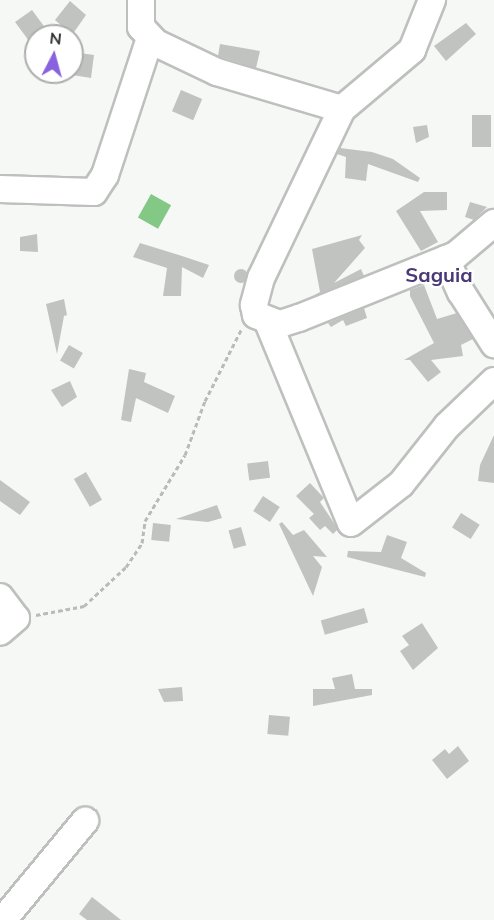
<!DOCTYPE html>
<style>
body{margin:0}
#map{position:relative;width:494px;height:920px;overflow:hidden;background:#f5f8f5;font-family:Mulish,sans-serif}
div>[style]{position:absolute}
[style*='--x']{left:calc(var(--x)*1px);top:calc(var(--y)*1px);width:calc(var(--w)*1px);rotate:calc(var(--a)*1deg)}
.water>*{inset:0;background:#83c884;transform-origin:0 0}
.building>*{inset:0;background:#c1c3c1;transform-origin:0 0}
.round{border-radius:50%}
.path>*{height:3px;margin-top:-1.5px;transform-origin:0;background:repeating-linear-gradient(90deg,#b9bbb9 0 4.5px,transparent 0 7.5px)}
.roads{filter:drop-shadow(2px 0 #bec0be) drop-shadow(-2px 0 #bec0be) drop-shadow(0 2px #bec0be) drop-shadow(0 -2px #bec0be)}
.minor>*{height:26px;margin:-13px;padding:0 13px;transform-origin:13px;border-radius:13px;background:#fff}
span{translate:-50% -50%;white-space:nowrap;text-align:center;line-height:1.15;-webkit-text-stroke:4.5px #fff;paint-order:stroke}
.quarter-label{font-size:20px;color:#4a3975;font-weight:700}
.north{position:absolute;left:24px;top:24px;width:60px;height:60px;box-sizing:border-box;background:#fff;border:2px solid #acadac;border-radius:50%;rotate:6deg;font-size:16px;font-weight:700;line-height:24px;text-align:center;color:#303130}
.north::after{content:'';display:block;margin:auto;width:21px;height:27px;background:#8963de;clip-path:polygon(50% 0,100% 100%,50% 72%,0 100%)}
</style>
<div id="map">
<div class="water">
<div style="left:151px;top:194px;width:23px;height:27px;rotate:29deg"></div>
</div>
<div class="building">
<div style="clip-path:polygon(70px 1px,86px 15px,72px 35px,55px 20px)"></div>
<div style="clip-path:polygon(32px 10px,49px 33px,36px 36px,32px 45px,15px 22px)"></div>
<div style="clip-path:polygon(466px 23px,476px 34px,446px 61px,434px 46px)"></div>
<div style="clip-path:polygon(220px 44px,260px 51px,256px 68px,218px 56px)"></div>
<div style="clip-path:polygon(72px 52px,94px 55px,91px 78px,72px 75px)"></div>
<div style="left:181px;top:90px;width:23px;height:23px;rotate:23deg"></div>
<div style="left:472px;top:115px;width:19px;height:32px"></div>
<div style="clip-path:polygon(427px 125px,429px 137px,416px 143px,413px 127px)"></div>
<div style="clip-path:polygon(340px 148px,372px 152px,393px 159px,420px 178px,418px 182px,368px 164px,366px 181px,345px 178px,346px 157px,337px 154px)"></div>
<div style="clip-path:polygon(424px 192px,447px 192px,447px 210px,420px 211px,438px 242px,421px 251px,396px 211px)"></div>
<div style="clip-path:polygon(470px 202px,487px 207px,474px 220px,465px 217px)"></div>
<div style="clip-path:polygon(37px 234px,38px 252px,20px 251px,20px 237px)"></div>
<div style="clip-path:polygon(362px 235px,359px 240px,365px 248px,334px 283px,361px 269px,364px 276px,311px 297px,320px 292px,312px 249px)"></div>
<div style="clip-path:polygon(140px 243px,182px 256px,209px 265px,203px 278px,182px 267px,181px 296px,163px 296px,167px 268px,133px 257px)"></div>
<div class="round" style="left:234px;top:269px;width:14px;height:14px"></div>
<div style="clip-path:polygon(424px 285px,437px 319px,457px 313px,473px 339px,461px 345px,463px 356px,431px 360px,441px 372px,428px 382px,410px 360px,404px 360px,434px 343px,410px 296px,410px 290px)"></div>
<div style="clip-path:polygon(64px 299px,67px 315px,64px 316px,57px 354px,46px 304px)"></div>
<div style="clip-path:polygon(364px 308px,367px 318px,346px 326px,343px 320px,331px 327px,328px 323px)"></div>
<div style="left:69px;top:345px;width:16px;height:18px;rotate:30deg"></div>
<div style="clip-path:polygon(129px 369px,146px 373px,144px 382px,175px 396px,168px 413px,136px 398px,131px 422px,121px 420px)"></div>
<div style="clip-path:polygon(70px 381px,77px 397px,62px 407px,51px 390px)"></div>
<div style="clip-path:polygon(494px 435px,494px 483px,478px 481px,480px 465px)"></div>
<div style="left:268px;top:461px;width:17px;height:21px;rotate:83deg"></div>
<div style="left:86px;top:472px;width:32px;height:14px;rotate:60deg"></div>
<div style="clip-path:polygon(0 480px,30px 502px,20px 515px,0 501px)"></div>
<div style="clip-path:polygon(310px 483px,324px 498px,320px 502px,338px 529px,333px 534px,325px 526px,320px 530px,309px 518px,314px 514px,296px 496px)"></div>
<div style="left:263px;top:496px;width:20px;height:18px;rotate:33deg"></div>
<div style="clip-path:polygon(217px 505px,222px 518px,208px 522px,176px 519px)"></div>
<div style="left:461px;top:513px;width:22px;height:17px;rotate:32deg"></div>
<div style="clip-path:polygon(282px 522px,293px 535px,304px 530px,327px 557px,313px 556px,322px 567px,313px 596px,279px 524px)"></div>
<div style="left:153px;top:523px;width:18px;height:17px;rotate:6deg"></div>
<div style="left:241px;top:527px;width:19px;height:13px;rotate:74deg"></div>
<div style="clip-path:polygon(387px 535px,407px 542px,401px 558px,426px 573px,425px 577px,347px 557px,348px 551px,381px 552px)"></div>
<div style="left:364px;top:608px;width:15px;height:45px;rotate:74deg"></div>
<div style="clip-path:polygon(422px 623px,438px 648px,413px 670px,400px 651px,409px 645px,402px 636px)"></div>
<div style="clip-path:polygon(352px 674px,355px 689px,372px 689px,372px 695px,313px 706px,313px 689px,335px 689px,332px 678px)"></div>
<div style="clip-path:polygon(182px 687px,183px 701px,164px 702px,158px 689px)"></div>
<div style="left:269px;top:715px;width:21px;height:19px;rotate:5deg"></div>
<div style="clip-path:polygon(458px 746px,469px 761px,447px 779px,432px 760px,445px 749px,449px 754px)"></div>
<div style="clip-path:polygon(92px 897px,121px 920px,87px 920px,79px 914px)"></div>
</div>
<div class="path">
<div style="--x:36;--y:615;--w:49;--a:-10.6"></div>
<div style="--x:84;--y:606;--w:57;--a:-42.9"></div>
<div style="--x:126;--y:567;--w:29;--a:-56"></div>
<div style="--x:142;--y:543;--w:22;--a:-82"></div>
<div style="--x:145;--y:521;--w:77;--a:-58.8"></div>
<div style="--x:185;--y:455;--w:58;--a:-69.7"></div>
<div style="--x:205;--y:401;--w:82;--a:-63.1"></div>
</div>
<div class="roads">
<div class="minor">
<div style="--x:141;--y:0;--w:27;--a:90"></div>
<div style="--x:141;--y:27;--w:22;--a:47"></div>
<div style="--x:156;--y:43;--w:68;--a:25.4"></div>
<div style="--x:217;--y:72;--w:130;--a:16.5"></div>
<div style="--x:342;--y:109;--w:187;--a:115.6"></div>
<div style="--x:261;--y:278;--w:28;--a:105"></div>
<div style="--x:254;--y:305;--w:10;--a:79"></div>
<div style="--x:256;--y:315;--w:26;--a:21"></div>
<div style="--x:280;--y:324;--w:20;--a:-18"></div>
<div style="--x:299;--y:318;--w:169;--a:-21.9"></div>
<div style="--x:456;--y:255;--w:50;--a:-40.1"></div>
<div style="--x:342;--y:109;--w:92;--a:-40.1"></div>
<div style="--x:412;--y:50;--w:54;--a:-68.2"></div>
<div style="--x:0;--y:189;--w:94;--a:1.8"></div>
<div style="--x:94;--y:192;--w:20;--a:-57"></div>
<div style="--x:105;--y:175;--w:144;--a:-71.8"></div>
<div style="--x:446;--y:259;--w:36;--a:66"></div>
<div style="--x:461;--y:292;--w:62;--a:57.6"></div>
<div style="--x:268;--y:322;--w:217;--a:67.6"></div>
<div style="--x:351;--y:523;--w:63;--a:-38"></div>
<div style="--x:401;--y:484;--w:74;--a:-51.6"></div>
<div style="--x:447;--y:426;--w:65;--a:-43.8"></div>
<div style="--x:0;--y:597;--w:26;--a:53"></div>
<div style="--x:16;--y:618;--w:21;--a:139"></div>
<div style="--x:3;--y:920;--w:129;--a:-50.4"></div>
</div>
</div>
<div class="quarter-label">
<span style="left:439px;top:274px">Saguia</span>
</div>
<div class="north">N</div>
</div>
